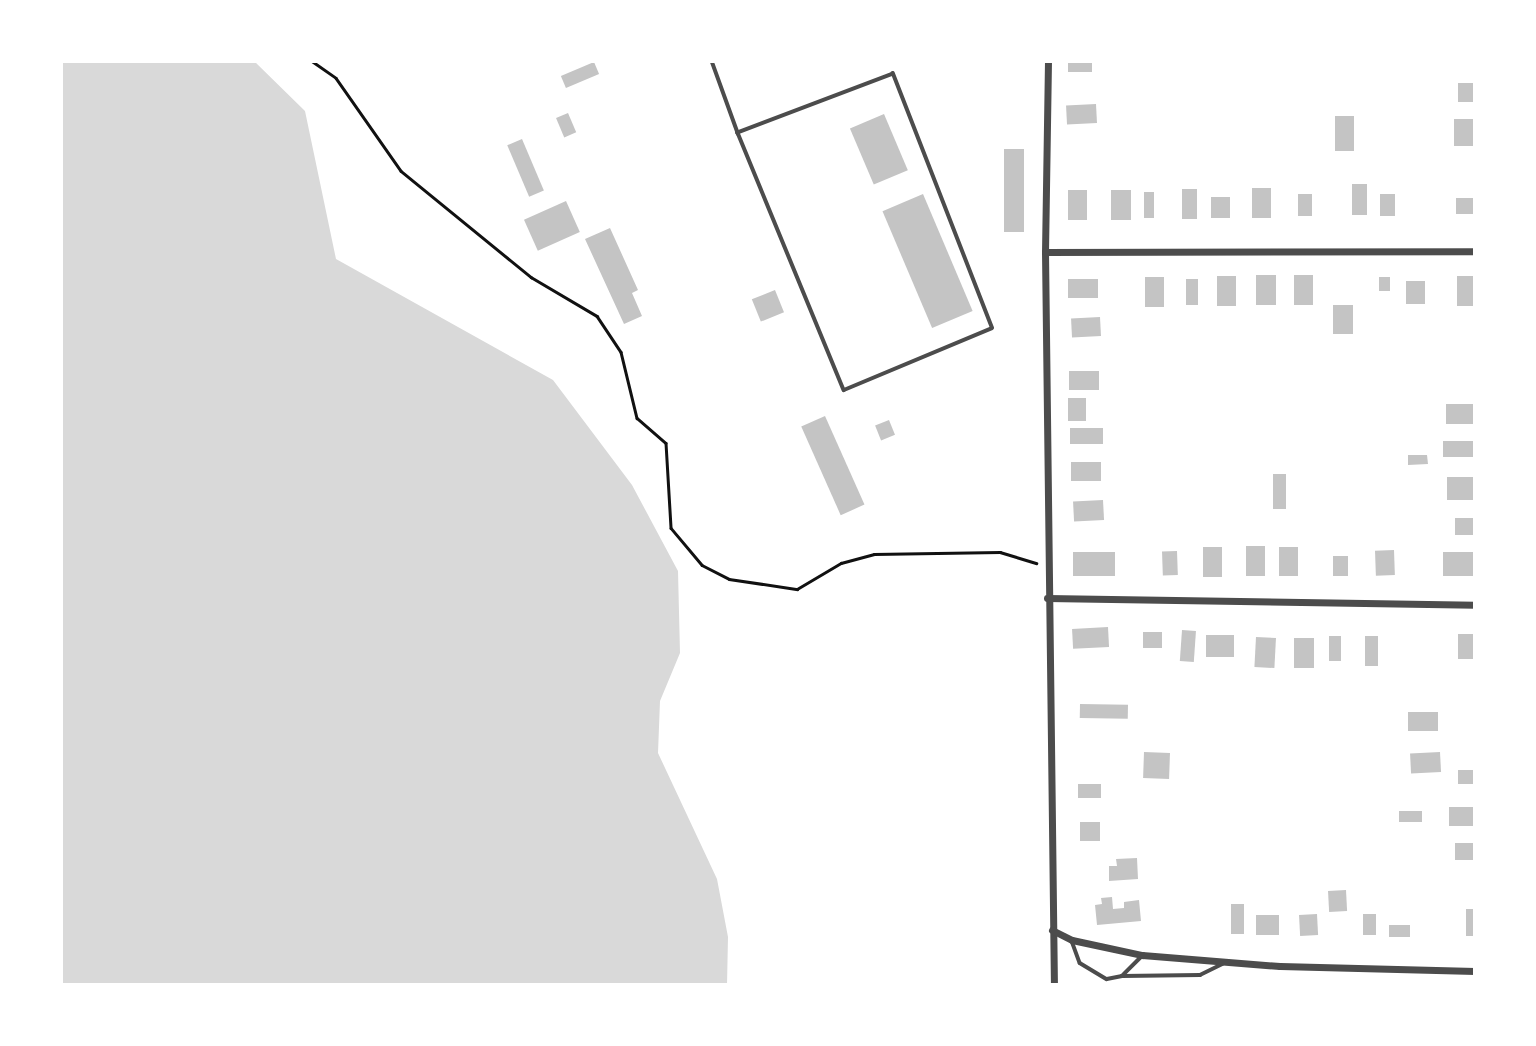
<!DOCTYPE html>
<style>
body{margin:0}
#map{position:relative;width:1536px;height:1046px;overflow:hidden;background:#fff;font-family:"PT Serif",serif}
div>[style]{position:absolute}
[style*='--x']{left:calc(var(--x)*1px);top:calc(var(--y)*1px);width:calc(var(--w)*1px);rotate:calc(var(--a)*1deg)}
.water>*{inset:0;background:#d9d9d9}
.building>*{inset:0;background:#c4c4c4;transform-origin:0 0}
.path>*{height:2.5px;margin:-1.25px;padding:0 1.25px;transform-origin:1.25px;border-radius:1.25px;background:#111}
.service>*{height:3.5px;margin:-1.75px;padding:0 1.75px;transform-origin:1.75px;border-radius:1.75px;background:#4c4c4c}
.minor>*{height:7px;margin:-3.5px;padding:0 3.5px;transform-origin:3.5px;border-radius:3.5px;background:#4c4c4c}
span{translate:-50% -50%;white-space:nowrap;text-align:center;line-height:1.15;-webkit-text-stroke:6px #fff;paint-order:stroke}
.frame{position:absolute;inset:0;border:63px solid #fff;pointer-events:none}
</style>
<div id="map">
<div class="water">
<div style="clip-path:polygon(61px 61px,254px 61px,305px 111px,336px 259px,553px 380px,632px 485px,678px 571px,680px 653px,660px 701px,658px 753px,717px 879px,728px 937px,727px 985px,61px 985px)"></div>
</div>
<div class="building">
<div style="left:1068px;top:61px;width:24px;height:11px"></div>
<div style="left:594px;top:62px;width:13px;height:36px;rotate:67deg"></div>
<div style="left:1458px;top:83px;width:17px;height:19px"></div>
<div style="left:1096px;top:104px;width:19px;height:30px;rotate:87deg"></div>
<div style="left:568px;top:113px;width:21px;height:13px;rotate:67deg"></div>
<div style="left:884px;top:114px;width:61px;height:37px;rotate:67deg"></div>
<div style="left:1335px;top:116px;width:19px;height:35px"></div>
<div style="left:1475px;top:119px;width:27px;height:21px;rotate:90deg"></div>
<div style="left:522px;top:139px;width:56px;height:16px;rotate:67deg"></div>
<div style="left:1004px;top:149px;width:20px;height:83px"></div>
<div style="left:1352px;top:184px;width:15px;height:31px"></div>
<div style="left:1252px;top:188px;width:19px;height:30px"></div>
<div style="left:1182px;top:189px;width:15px;height:30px"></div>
<div style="left:1068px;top:190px;width:19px;height:30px"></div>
<div style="left:1111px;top:190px;width:20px;height:30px"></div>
<div style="left:1144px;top:192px;width:10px;height:26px"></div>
<div style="left:923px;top:194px;width:127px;height:44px;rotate:67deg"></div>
<div style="left:1298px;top:194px;width:14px;height:22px"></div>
<div style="left:1380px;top:194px;width:15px;height:22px"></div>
<div style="left:1230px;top:197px;width:21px;height:19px;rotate:90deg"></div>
<div style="left:1475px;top:198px;width:16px;height:19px;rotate:90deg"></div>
<div style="left:566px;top:201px;width:34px;height:46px;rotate:66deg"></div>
<div style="clip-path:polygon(610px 228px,638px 290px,632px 293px,642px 316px,624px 324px,585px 239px)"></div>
<div style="left:1256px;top:275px;width:20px;height:30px"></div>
<div style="left:1294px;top:275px;width:19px;height:30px"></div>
<div style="left:1217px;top:276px;width:19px;height:30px"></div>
<div style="left:1457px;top:276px;width:18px;height:30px"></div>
<div style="left:1145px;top:277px;width:19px;height:30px"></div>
<div style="left:1379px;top:277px;width:11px;height:14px"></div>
<div style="left:1068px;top:279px;width:30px;height:19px"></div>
<div style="left:1186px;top:279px;width:12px;height:26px"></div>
<div style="left:1425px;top:281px;width:23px;height:19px;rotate:90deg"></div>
<div style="left:775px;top:290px;width:24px;height:25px;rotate:68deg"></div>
<div style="left:1333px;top:305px;width:20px;height:29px"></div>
<div style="left:1100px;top:317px;width:19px;height:29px;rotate:87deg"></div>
<div style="left:1099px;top:371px;width:19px;height:30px;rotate:90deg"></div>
<div style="left:1068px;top:398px;width:18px;height:23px"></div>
<div style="left:1446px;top:404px;width:29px;height:20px"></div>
<div style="left:825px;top:416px;width:97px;height:26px;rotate:66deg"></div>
<div style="left:889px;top:420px;width:16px;height:15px;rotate:68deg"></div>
<div style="left:1070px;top:428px;width:33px;height:16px"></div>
<div style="left:1475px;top:441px;width:16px;height:32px;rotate:90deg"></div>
<div style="clip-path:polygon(1408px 455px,1427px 455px,1428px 464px,1408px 465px)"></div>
<div style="left:1101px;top:462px;width:19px;height:30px;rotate:90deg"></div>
<div style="left:1273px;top:474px;width:13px;height:35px"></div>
<div style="left:1475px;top:477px;width:23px;height:28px;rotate:90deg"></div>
<div style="left:1103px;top:500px;width:20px;height:30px;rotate:87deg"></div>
<div style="left:1455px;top:518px;width:20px;height:17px"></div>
<div style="left:1246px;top:546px;width:19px;height:30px"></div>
<div style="left:1203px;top:547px;width:19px;height:30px"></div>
<div style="left:1279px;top:547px;width:19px;height:29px"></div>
<div style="left:1394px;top:550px;width:25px;height:19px;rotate:88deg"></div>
<div style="left:1177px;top:551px;width:24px;height:15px;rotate:88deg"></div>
<div style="left:1115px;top:552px;width:24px;height:42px;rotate:90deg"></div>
<div style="left:1475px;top:552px;width:24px;height:32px;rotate:90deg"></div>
<div style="left:1333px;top:556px;width:15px;height:20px"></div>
<div style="left:1108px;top:627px;width:20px;height:36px;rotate:87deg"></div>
<div style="left:1182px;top:630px;width:14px;height:31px;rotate:4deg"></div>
<div style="left:1143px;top:632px;width:19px;height:16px"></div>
<div style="left:1458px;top:634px;width:17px;height:25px"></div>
<div style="left:1206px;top:635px;width:28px;height:22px"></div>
<div style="left:1329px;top:636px;width:12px;height:25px"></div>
<div style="left:1365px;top:636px;width:13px;height:30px"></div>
<div style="left:1256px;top:637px;width:20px;height:30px;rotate:3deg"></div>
<div style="left:1294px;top:638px;width:20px;height:30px"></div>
<div style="left:1080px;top:704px;width:48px;height:14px;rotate:1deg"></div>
<div style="left:1438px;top:712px;width:19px;height:30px;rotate:90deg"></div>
<div style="left:1144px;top:752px;width:26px;height:26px;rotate:2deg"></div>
<div style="left:1440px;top:752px;width:20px;height:30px;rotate:87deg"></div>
<div style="left:1458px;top:770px;width:17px;height:14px"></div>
<div style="left:1078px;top:784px;width:23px;height:14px"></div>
<div style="left:1449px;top:807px;width:26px;height:19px"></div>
<div style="left:1399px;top:811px;width:23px;height:11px"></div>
<div style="left:1080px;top:822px;width:20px;height:19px"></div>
<div style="left:1455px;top:843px;width:20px;height:17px"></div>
<div style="clip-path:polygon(1137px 858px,1138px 879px,1109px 881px,1109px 866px,1117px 866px,1116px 859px)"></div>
<div style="left:1346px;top:890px;width:21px;height:18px;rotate:87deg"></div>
<div style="clip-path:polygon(1112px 897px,1113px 909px,1124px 908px,1124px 902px,1139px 900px,1141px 921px,1097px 925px,1095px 905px,1102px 904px,1101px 898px)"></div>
<div style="left:1231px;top:904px;width:13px;height:30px"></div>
<div style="left:1466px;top:909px;width:9px;height:27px"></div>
<div style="left:1317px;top:914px;width:21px;height:18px;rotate:87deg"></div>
<div style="left:1363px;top:914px;width:13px;height:21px"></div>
<div style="left:1256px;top:915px;width:23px;height:20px"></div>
<div style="left:1410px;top:925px;width:12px;height:21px;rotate:90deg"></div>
</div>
<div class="path">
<div style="--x:312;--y:61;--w:29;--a:35"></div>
<div style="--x:336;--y:78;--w:113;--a:55"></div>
<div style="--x:401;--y:171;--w:168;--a:39.2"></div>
<div style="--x:531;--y:277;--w:77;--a:30.6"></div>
<div style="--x:597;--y:316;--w:43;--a:56.3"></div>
<div style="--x:621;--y:352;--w:68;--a:76.4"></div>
<div style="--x:637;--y:418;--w:38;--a:41"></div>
<div style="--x:666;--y:443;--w:85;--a:86.6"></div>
<div style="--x:671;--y:528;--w:48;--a:50"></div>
<div style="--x:702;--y:565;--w:30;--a:27"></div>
<div style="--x:729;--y:579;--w:69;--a:8.4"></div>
<div style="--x:797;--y:589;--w:51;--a:-30.6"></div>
<div style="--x:841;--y:563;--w:34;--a:-15"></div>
<div style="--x:874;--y:554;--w:126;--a:-0.9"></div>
<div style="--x:1000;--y:552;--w:38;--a:17"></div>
</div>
<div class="service">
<div style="--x:712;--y:61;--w:77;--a:70.1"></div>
<div style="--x:738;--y:133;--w:278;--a:67.6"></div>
<div style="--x:844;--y:390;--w:160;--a:-22.7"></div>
<div style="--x:992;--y:328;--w:273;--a:-111.3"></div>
<div style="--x:893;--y:74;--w:166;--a:159.2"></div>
<div style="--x:1072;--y:941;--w:23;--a:70"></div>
<div style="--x:1080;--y:963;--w:31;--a:31"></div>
<div style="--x:1107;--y:979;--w:15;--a:-11"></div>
<div style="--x:1122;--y:976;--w:27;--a:-45"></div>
<div style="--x:1122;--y:976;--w:78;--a:-0.7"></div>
<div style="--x:1200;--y:975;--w:25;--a:-26"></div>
</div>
<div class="minor">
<div style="--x:1048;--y:61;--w:191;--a:90.9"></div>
<div style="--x:1045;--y:252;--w:733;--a:89.3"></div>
<div style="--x:1045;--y:252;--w:430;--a:-0.1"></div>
<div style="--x:1047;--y:598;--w:428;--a:0.9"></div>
<div style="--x:1052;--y:930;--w:22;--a:27"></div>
<div style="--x:1072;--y:940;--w:72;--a:12.1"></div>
<div style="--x:1142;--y:955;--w:138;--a:4.6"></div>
<div style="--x:1280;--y:966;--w:195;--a:1.5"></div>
</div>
<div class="frame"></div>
</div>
